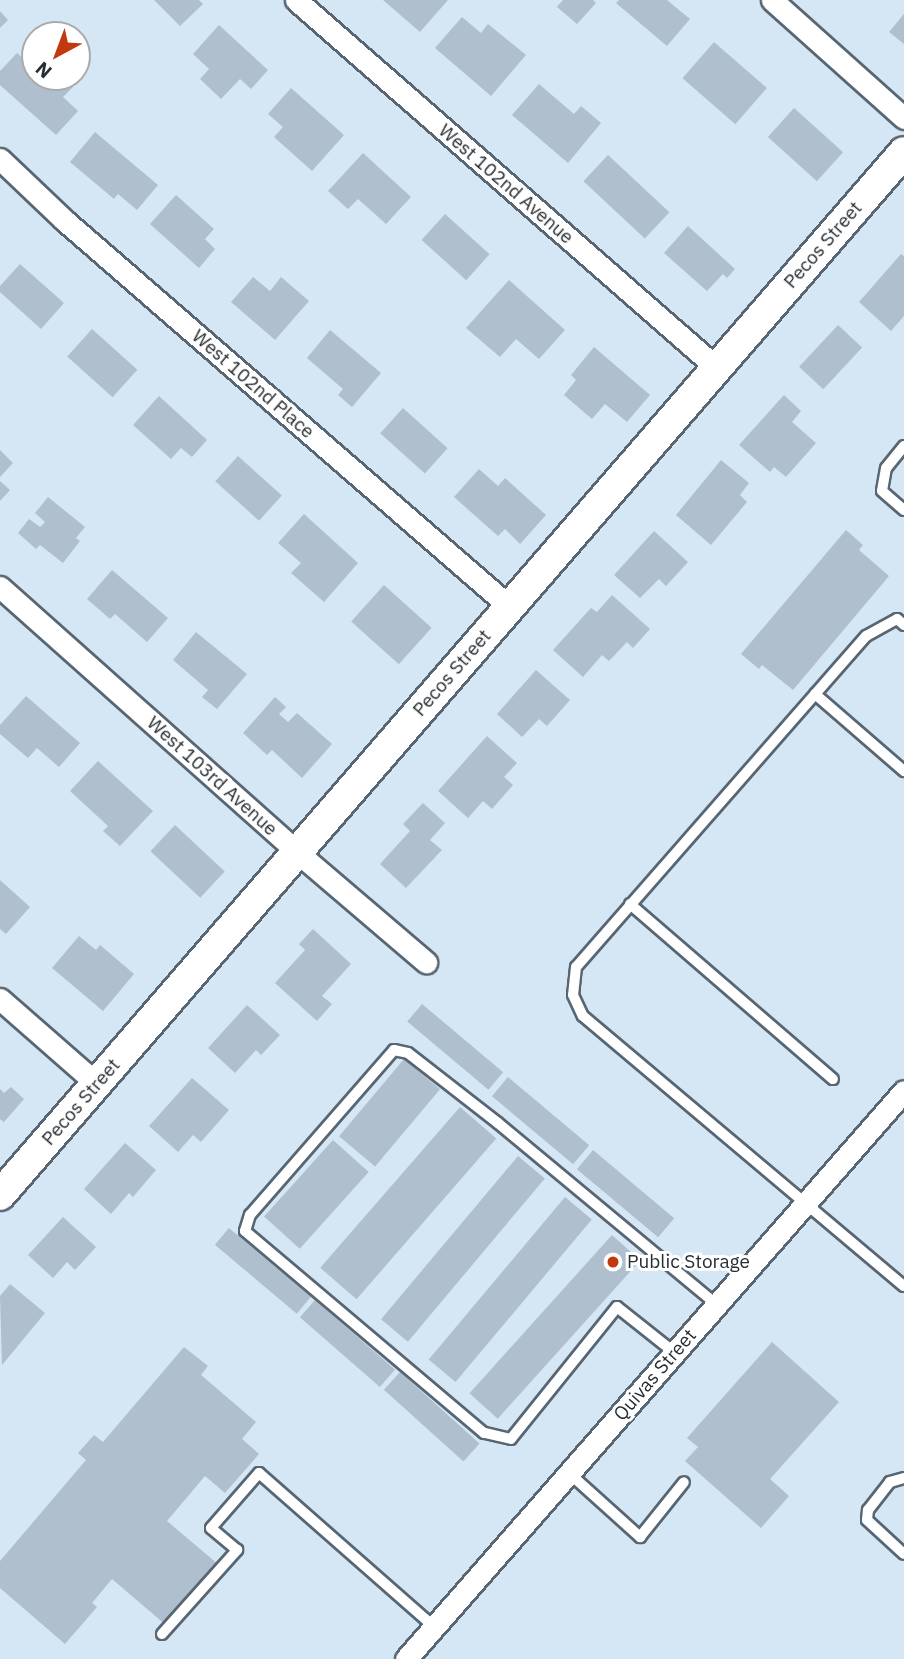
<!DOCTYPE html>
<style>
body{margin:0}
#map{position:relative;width:904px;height:1659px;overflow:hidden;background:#d5e6f4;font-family:"IBM Plex Sans",sans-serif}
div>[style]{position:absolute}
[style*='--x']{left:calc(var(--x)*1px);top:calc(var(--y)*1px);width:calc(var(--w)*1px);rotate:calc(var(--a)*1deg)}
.building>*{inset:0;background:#afbfce;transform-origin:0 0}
.roads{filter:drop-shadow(2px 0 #576672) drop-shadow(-2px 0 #576672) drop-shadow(0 2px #576672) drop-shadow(0 -2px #576672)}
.lane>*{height:10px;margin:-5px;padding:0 5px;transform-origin:5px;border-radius:5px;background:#fff}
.street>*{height:21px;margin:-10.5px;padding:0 10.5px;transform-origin:10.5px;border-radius:10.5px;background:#fff}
.secondary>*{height:30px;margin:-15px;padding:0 15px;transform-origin:15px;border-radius:15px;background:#fff}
.dots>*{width:19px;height:19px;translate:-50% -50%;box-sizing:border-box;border:4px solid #fff;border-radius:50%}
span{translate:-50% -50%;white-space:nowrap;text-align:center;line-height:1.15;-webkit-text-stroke:6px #fff;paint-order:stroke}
.street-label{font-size:19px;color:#272e33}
.poi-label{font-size:19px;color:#272e33}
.left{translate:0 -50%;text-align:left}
.north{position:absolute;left:21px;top:21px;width:70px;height:70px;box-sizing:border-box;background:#fff;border:2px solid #a9abad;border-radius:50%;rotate:221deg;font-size:19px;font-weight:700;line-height:28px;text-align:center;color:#272e33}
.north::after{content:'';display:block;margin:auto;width:24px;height:32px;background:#c23910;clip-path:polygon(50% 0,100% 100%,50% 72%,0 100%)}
</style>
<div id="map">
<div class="building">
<div style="clip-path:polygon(154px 0,199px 0,203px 4px,180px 26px)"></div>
<div style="clip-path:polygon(383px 0,448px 0,420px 32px)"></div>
<div style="clip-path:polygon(563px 0,593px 0,596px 3px,577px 24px,557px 7px)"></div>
<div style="clip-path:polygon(619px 0,667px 0,690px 19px,667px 46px,616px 3px)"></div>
<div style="clip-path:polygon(0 11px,8px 20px,0 28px)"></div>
<div style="clip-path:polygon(904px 14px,904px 44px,889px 32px)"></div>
<div style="clip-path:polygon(462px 17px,481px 33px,488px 24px,526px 55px,491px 96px,435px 48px)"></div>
<div style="clip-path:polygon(219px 25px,268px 70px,251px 89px,240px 79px,221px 99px,200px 79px,209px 69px,193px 54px)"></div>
<div style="left:714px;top:42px;width:70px;height:48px;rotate:41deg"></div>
<div style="clip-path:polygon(17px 53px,35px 69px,35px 77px,44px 77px,48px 81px,52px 77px,63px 77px,73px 87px,63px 97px,78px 111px,56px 135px,0 85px,0 71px)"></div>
<div style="clip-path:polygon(539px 84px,574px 114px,581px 106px,601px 123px,568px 163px,512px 115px)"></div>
<div style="clip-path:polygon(291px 88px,344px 135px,312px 171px,274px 137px,283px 127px,268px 114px)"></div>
<div style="left:794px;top:108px;width:66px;height:39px;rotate:42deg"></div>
<div style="clip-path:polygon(95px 132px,158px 185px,137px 210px,118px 194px,114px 199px,70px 162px)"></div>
<div style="clip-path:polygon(363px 153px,411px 197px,386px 224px,358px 199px,348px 209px,328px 191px)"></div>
<div style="left:608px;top:155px;width:84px;height:36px;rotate:43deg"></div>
<div style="clip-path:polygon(176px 195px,214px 229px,205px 239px,215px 249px,199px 268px,150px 224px)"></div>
<div style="left:445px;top:214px;width:60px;height:35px;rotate:42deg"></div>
<div style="clip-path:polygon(688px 226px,735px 269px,727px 278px,723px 274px,707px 291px,664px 253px)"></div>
<div style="clip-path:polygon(901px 254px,904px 256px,904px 316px,891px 331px,859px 302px)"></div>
<div style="clip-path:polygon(20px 264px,64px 303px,41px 329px,0 292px,0 286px)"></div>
<div style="clip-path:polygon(253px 277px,270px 291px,281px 277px,309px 301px,275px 340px,231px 302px)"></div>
<div style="clip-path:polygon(509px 280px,565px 330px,539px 359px,516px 339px,500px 357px,466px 328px)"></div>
<div style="left:838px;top:325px;width:33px;height:57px;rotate:43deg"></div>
<div style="left:92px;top:329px;width:61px;height:37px;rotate:42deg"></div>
<div style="clip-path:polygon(330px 330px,381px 373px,352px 407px,338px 395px,343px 389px,307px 358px)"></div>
<div style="clip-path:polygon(594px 347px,650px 395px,627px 422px,605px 404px,592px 419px,564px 395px,576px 380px,571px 375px)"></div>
<div style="clip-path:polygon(784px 395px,801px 411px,792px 422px,816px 443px,786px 477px,774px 467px,770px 472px,739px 445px)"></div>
<div style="clip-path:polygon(159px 396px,207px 440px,192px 457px,181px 448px,171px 459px,133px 425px)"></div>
<div style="left:403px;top:408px;width:60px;height:34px;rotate:42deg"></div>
<div style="clip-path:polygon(0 450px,13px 463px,0 477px)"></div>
<div style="left:238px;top:456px;width:59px;height:34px;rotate:42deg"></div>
<div style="clip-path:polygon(721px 460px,749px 483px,740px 495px,747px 502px,711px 545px,676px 515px)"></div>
<div style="clip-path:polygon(479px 469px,498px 486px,505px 478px,546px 515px,520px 544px,505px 529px,498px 536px,454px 497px)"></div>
<div style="clip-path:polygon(0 481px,10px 490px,0 501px)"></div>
<div style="clip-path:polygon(48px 497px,85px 527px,76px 538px,80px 541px,63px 563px,40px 545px,36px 549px,18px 533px,29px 519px,40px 527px,45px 522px,35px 513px)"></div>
<div style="clip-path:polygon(304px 514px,358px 563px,324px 602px,291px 573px,301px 563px,278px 543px)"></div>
<div style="clip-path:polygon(846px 530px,863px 545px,859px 550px,889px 576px,793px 690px,762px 665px,759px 669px,741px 654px)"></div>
<div style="clip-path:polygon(654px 531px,688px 562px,666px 586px,659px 579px,640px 598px,614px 575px)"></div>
<div style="clip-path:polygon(112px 570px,168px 618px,147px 642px,115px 614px,110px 619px,87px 599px)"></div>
<div style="left:384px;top:585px;width:64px;height:49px;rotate:42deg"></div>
<div style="clip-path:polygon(612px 595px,650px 629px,633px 648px,627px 642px,609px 661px,602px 655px,583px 677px,553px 650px,591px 608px,597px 612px)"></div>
<div style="clip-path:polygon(196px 632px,247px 674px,217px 709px,202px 697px,208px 690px,173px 660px)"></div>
<div style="clip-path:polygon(536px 670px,570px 700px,547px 726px,539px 719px,522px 737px,497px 714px)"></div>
<div style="clip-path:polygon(26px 696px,80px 743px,59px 767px,37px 748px,28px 758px,0 734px,0 725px)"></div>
<div style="clip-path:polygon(275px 697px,286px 707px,279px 714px,288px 722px,297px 713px,332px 744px,302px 778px,272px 750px,267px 755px,243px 733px)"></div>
<div style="clip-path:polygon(487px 736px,517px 763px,504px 777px,513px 785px,492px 809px,483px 801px,468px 818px,438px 791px)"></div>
<div style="clip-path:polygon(98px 761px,153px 811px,120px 846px,103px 831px,108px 826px,70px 791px)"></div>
<div style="clip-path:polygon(423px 803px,445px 823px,430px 840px,442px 850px,406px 888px,380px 864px,410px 831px,403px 824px)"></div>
<div style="left:175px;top:825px;width:68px;height:36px;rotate:43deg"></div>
<div style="clip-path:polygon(0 880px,30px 907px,6px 934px,0 929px)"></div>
<div style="clip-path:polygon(313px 929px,351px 964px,322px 996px,332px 1004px,317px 1021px,275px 983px,305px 950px,299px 944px)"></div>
<div style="clip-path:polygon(79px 936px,96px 950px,100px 945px,134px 974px,103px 1011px,52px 968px)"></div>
<div style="left:422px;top:1004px;width:106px;height:23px;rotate:40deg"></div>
<div style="clip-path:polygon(247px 1005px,280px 1035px,261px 1055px,256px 1050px,235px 1073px,208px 1048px)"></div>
<div style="left:404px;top:1059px;width:47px;height:101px;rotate:40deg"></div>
<div style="left:508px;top:1077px;width:106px;height:25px;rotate:40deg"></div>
<div style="clip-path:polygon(192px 1078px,229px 1110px,201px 1142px,193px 1135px,178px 1152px,149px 1126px)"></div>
<div style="clip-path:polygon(11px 1087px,24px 1099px,4px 1122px,0 1119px,0 1089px,4px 1093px)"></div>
<div style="left:460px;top:1107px;width:48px;height:213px;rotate:41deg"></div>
<div style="left:333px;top:1140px;width:48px;height:103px;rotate:42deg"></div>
<div style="clip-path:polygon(125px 1143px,156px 1170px,133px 1197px,129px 1193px,111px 1214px,84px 1189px)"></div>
<div style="left:593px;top:1150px;width:106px;height:25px;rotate:40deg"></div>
<div style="left:518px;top:1156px;width:35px;height:213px;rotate:40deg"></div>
<div style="left:565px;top:1197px;width:35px;height:212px;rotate:40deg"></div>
<div style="clip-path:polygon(63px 1217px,96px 1247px,75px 1270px,67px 1262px,53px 1278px,28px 1255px)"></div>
<div style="left:229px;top:1228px;width:107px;height:22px;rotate:40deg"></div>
<div style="left:612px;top:1235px;width:38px;height:213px;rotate:42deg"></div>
<div style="clip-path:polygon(10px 1284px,45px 1313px,2px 1365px,0 1296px)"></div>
<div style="left:315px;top:1300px;width:106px;height:23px;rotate:41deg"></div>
<div style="clip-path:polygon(772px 1342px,839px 1402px,770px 1479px,789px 1496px,761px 1528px,685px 1461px,698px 1447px,687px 1438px)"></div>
<div style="clip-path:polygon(184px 1347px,208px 1366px,201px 1375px,256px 1422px,242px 1439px,259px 1454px,225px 1493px,205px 1476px,167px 1521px,219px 1565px,167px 1626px,112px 1579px,92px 1603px,97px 1607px,65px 1644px,0 1588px,0 1561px,86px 1460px,78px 1453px,94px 1435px,103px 1442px)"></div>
<div style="left:400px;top:1372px;width:107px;height:24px;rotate:42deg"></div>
</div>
<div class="roads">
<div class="lane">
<div style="--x:904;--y:446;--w:28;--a:129"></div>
<div style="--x:886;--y:468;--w:23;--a:100"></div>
<div style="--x:882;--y:491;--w:29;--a:41"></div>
<div style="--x:904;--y:625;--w:9;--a:-139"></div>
<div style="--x:897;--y:619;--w:35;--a:151"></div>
<div style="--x:866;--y:636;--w:440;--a:131.2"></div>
<div style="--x:576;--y:967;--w:28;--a:96"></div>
<div style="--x:573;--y:995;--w:23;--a:65"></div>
<div style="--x:583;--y:1016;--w:419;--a:40.1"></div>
<div style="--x:815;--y:694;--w:118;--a:40.9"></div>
<div style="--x:630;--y:904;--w:268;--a:40.8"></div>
<div style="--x:675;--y:1353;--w:74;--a:-141.6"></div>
<div style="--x:617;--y:1307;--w:169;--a:128.8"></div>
<div style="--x:511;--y:1439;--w:28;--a:-167"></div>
<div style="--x:484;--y:1433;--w:313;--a:-139.8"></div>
<div style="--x:245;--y:1231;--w:17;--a:-73"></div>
<div style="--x:250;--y:1215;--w:219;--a:-48.9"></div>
<div style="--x:394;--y:1050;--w:14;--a:12"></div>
<div style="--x:408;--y:1053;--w:114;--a:37.9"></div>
<div style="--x:498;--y:1123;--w:285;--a:39.7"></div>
<div style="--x:569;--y:1473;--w:96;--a:42"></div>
<div style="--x:640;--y:1537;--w:70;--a:-51.3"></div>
<div style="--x:904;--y:1478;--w:15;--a:164"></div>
<div style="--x:890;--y:1482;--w:36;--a:128"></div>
<div style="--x:868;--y:1510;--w:10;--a:96"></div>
<div style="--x:867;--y:1520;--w:50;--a:42.6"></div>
<div style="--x:162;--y:1634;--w:113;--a:-48.2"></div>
<div style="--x:237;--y:1550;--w:34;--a:-140"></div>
<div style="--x:211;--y:1528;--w:73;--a:-48.9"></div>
<div style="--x:259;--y:1473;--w:233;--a:41.3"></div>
</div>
<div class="street">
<div style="--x:296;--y:0;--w:559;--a:41.16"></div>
<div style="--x:772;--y:0;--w:177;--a:41.8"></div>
<div style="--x:0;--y:159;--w:88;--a:43.6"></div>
<div style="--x:64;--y:220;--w:590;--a:40.95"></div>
<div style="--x:0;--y:587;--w:398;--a:41.7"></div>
<div style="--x:297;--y:852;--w:170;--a:40.5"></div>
<div style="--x:0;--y:999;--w:128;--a:41.2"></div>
<div style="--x:406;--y:1659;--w:755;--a:-48.76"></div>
</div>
<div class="secondary">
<div style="--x:0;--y:1195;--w:1380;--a:-49.08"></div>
</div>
</div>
<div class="dots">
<div style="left:613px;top:1262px;background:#c23910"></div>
</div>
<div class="street-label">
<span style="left:506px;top:184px;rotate:41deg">West 102nd Avenue</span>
<span style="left:823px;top:245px;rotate:-49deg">Pecos Street</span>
<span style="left:253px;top:384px;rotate:41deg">West 102nd Place</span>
<span style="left:452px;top:673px;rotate:-49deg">Pecos Street</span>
<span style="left:212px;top:776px;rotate:42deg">West 103rd Avenue</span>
<span style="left:81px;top:1102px;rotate:-49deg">Pecos Street</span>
<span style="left:655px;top:1375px;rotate:-49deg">Quivas Street</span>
</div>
<div class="poi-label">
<span class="left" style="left:627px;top:1262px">Public Storage</span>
</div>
<div class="north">N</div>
</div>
